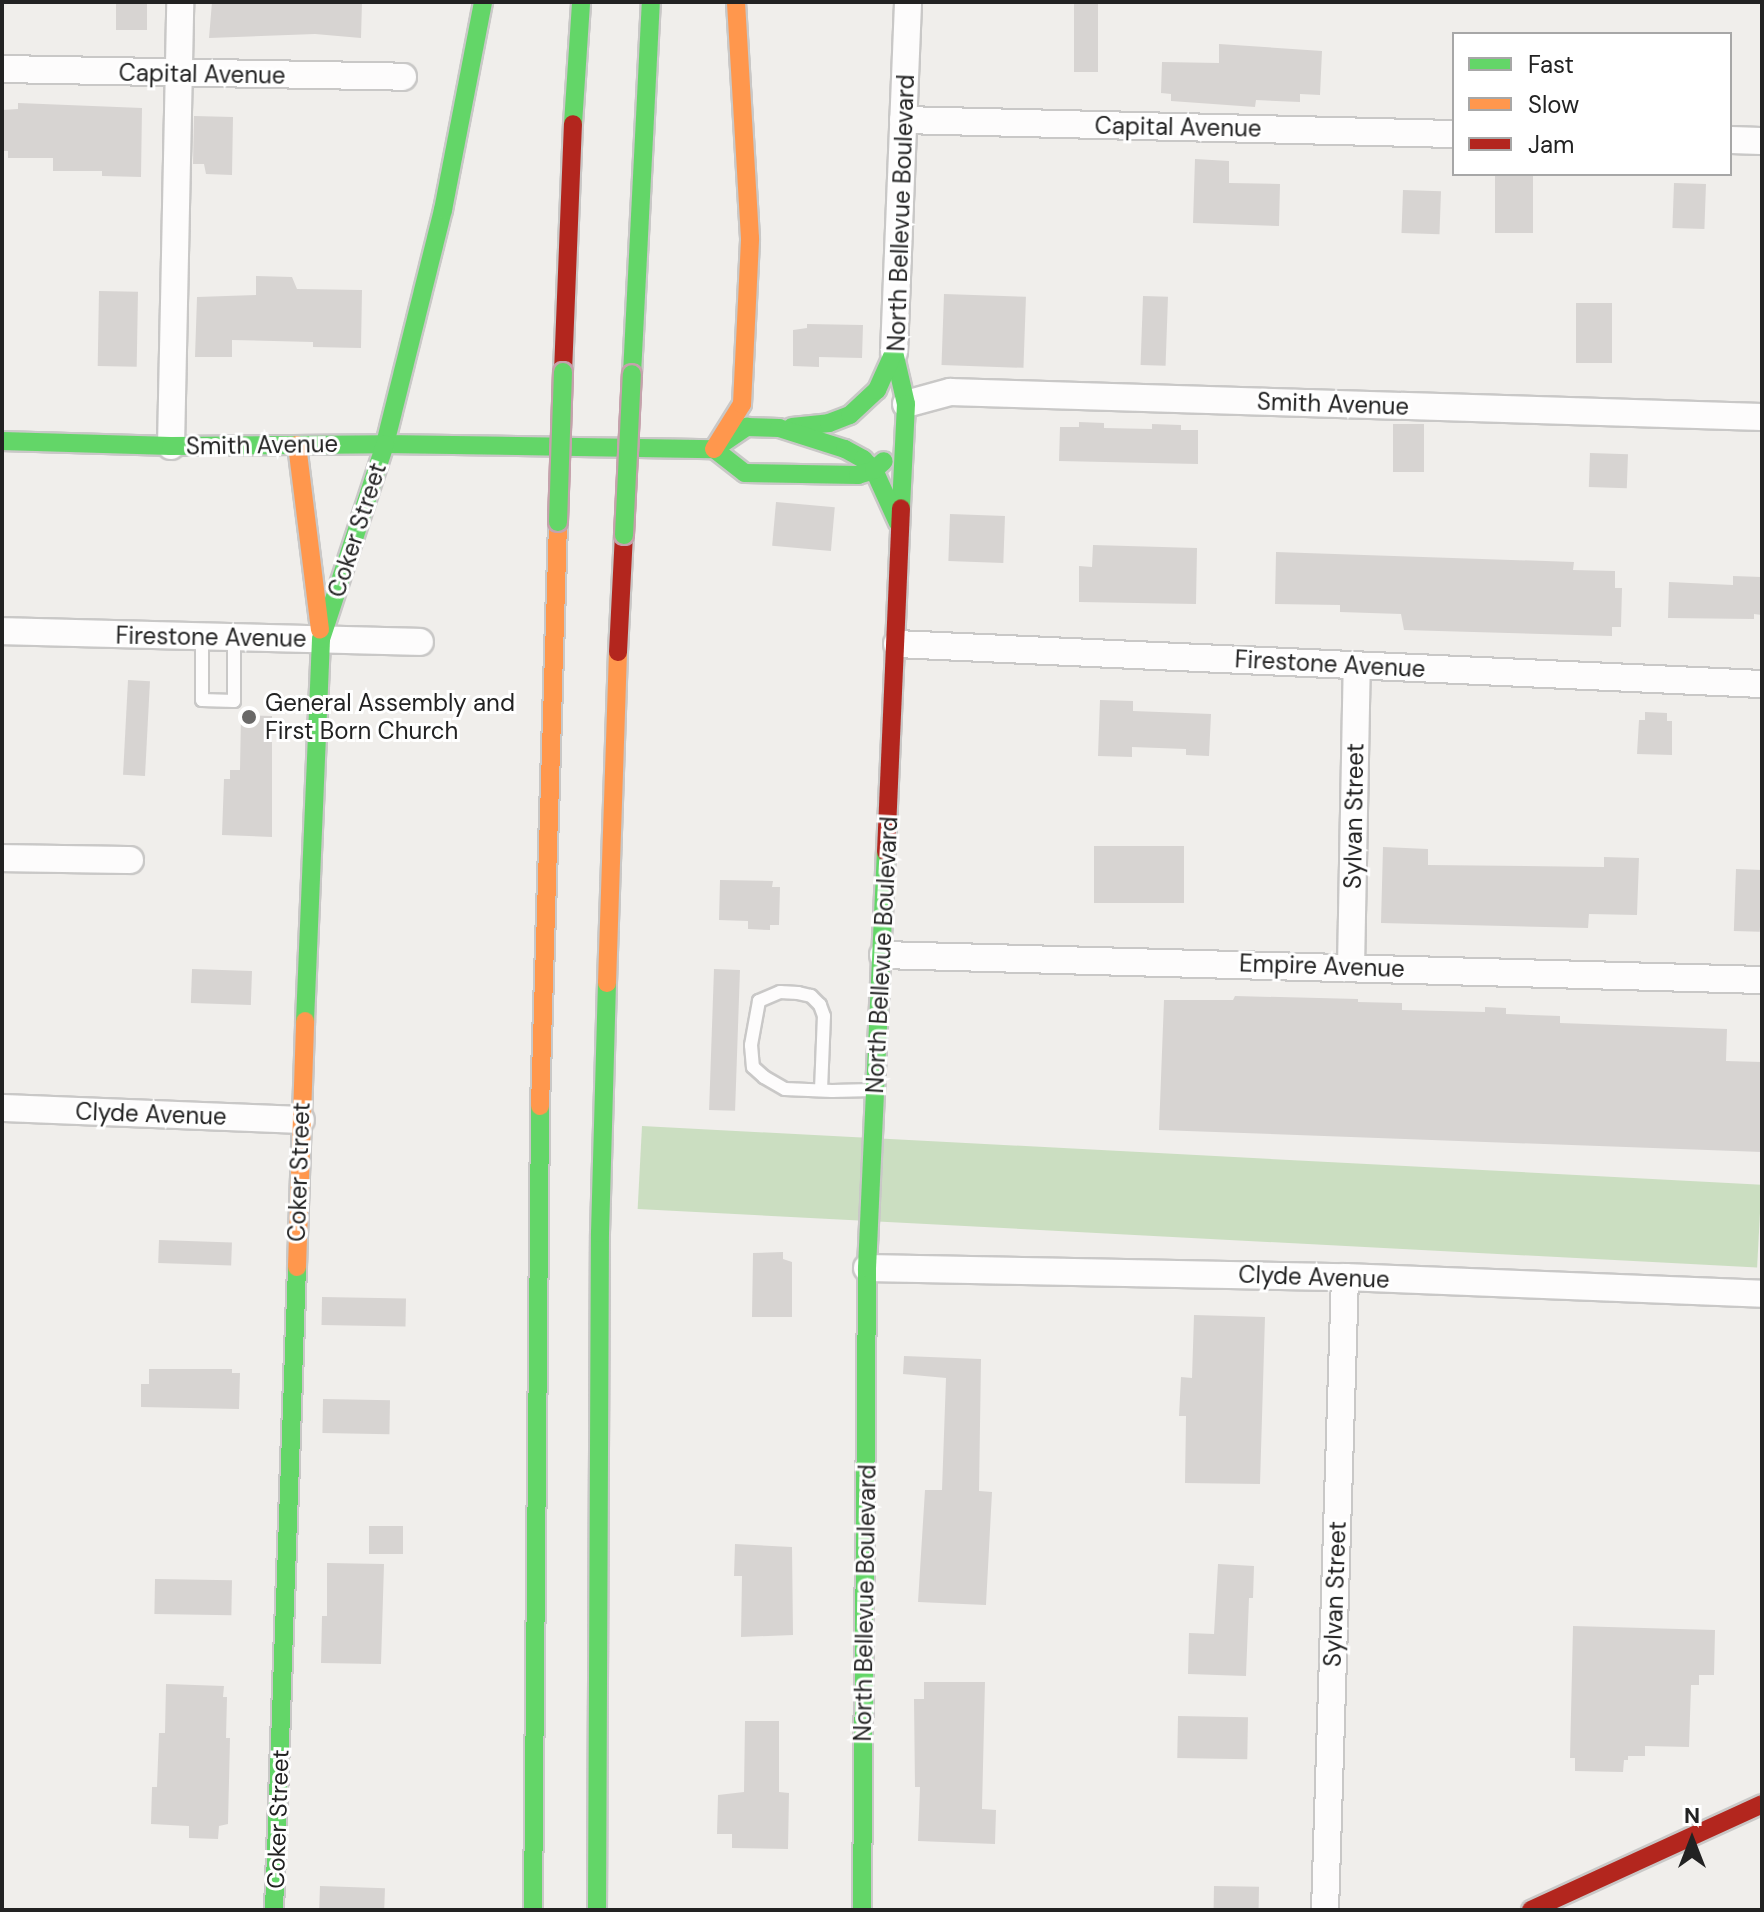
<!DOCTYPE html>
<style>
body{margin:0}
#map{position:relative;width:1764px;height:1912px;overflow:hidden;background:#f0eeeb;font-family:"DM Sans",sans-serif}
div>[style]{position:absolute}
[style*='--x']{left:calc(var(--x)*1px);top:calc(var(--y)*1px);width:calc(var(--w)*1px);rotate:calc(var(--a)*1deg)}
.forest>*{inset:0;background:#cbdec1;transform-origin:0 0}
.building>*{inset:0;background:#d7d4d2;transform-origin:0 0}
.roads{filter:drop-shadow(2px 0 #c9c8c7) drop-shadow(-2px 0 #c9c8c7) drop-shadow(0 2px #c9c8c7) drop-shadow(0 -2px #c9c8c7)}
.lane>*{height:12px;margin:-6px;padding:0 6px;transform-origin:6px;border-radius:6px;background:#fdfcfc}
.street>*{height:26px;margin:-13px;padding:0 13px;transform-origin:13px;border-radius:13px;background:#fdfcfc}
.fast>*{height:18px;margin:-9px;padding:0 9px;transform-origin:9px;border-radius:9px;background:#63d668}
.slow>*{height:18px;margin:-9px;padding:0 9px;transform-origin:9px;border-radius:9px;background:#ff974d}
.jam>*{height:18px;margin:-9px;padding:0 9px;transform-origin:9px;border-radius:9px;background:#b3261e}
.bridges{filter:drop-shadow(2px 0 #c5a2ac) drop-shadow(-2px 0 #c5a2ac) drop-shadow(0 2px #c5a2ac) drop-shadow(0 -2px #c5a2ac)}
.fast-bridge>*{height:18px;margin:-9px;padding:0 9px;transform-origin:9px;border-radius:9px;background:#63d668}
.dots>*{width:22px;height:22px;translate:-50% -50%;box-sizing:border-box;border:4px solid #fff;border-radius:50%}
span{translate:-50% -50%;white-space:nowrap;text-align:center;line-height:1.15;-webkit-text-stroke:6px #fff;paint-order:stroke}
.street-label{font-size:24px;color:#222}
.poi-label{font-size:24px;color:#222}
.left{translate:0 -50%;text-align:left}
.frame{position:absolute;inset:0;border:4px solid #222;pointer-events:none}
.legend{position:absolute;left:1452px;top:32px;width:280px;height:144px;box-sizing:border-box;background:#fff;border:2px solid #a7a7a7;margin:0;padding:10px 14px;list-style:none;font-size:24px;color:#222}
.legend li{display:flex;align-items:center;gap:16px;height:40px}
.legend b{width:40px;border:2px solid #a7a7a7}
.north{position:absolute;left:1652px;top:1800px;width:80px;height:80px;-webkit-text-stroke:6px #fff;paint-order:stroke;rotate:0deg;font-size:22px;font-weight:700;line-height:32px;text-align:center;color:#222}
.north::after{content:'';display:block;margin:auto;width:28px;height:36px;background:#222;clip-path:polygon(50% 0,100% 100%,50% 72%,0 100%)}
</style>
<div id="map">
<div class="forest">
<div style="left:642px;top:1126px;width:1121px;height:83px;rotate:3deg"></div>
</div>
<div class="building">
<div style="left:116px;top:2px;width:31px;height:28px"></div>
<div style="clip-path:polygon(212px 2px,362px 2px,361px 38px,315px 34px,209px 38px)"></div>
<div style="left:1074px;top:3px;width:24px;height:69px"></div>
<div style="clip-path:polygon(1219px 44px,1322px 51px,1320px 95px,1300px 94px,1300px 102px,1256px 100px,1255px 107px,1171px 101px,1171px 94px,1161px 93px,1162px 62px,1219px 63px)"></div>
<div style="clip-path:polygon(18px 103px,142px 108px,141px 177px,102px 176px,102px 171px,53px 171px,53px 158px,8px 158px,8px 151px,2px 151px,2px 110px,18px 109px)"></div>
<div style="clip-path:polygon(194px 116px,233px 117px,232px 175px,206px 174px,204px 164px,193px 164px)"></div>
<div style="clip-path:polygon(1195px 159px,1229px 161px,1229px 183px,1280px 184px,1279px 226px,1193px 223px)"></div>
<div style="left:1495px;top:174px;width:38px;height:59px"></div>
<div style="left:1674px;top:183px;width:32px;height:45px;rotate:2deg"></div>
<div style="left:1403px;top:190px;width:38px;height:43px;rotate:2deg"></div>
<div style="clip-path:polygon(256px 276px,292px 277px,297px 289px,362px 290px,361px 348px,313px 347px,313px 342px,232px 340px,232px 357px,195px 357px,197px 297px,256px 295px)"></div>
<div style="left:99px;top:291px;width:39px;height:75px;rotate:1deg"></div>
<div style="left:944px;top:294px;width:82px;height:71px;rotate:2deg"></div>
<div style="left:1143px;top:296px;width:25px;height:69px;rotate:2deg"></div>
<div style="left:1576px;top:303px;width:36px;height:60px"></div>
<div style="clip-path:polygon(807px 324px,863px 325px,862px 358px,819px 357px,819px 367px,793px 366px,793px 330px,807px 328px)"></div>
<div style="clip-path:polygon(1079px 422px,1104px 423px,1104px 428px,1152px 429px,1152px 424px,1181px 425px,1181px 430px,1198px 430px,1198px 464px,1059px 461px,1060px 427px,1079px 427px)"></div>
<div style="left:1393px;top:424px;width:31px;height:48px"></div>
<div style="left:1590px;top:453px;width:38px;height:34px;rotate:2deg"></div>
<div style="left:776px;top:502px;width:59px;height:44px;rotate:5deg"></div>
<div style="left:950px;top:514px;width:55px;height:47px;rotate:2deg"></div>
<div style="clip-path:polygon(1093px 545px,1197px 548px,1196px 604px,1079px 602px,1079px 566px,1092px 567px)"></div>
<div style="clip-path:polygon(1276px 552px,1574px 562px,1573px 570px,1615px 571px,1615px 588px,1622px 588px,1621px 627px,1612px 627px,1612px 636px,1404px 630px,1401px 614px,1340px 612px,1340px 605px,1275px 604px)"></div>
<div style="clip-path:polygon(1733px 576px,1762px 577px,1762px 615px,1754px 614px,1754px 619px,1668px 618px,1669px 582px,1733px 585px)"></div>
<div style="left:128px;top:680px;width:22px;height:95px;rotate:3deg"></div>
<div style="clip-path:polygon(1100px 700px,1133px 701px,1133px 711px,1211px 714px,1209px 756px,1186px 755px,1186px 749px,1132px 747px,1132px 757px,1098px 756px)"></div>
<div style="clip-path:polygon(1645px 712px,1667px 713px,1667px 721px,1672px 721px,1672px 755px,1637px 754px,1639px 720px,1645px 720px)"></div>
<div style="clip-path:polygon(241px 715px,272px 716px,272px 837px,222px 835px,224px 779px,230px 779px,230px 770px,240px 770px)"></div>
<div style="left:1094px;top:846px;width:90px;height:57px"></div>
<div style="clip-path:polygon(1383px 847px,1428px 849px,1428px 865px,1604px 867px,1604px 857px,1639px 858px,1637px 915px,1589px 914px,1588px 928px,1381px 923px)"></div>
<div style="left:1736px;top:869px;width:26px;height:62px;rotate:2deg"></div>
<div style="clip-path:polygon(720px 880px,773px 881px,772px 887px,780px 887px,779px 925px,770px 925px,770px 930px,748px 929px,748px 921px,719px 920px)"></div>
<div style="left:714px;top:969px;width:26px;height:141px;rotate:2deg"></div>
<div style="left:252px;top:971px;width:34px;height:60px;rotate:92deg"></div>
<div style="clip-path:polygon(1235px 996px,1358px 999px,1358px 1002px,1402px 1003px,1402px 1010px,1485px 1012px,1485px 1007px,1506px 1008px,1506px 1014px,1560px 1016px,1560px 1023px,1727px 1029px,1726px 1061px,1762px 1062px,1762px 1152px,1159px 1130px,1164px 1000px,1233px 1000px)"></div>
<div style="left:159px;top:1240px;width:73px;height:23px;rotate:2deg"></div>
<div style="clip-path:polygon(783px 1252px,783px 1259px,792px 1262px,792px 1317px,752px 1317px,753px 1253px)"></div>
<div style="left:322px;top:1297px;width:84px;height:28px;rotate:1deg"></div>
<div style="clip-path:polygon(1194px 1315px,1265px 1317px,1260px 1484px,1185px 1483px,1186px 1416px,1179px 1416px,1181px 1377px,1192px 1378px)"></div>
<div style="clip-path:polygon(904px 1356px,981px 1359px,979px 1491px,992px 1492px,986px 1605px,918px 1602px,925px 1490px,942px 1490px,946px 1378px,903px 1374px)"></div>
<div style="clip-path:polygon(149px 1369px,232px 1369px,232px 1373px,240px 1373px,239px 1409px,141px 1407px,141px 1384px,149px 1384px)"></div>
<div style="left:323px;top:1399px;width:67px;height:34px;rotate:1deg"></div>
<div style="left:369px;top:1526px;width:34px;height:28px"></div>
<div style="clip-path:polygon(735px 1544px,792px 1547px,793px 1635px,741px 1637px,742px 1576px,734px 1576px)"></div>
<div style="clip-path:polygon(327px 1563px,384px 1564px,381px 1664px,321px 1663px,322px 1616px,327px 1616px)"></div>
<div style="clip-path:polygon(1218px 1564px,1254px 1566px,1253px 1598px,1249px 1598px,1246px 1676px,1188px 1674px,1189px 1633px,1214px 1634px)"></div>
<div style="left:155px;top:1579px;width:77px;height:35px;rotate:1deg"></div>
<div style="clip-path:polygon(1573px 1626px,1715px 1630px,1714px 1675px,1699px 1675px,1699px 1685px,1691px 1685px,1689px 1747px,1645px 1746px,1645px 1756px,1628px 1756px,1628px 1760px,1624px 1760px,1623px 1772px,1575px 1771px,1575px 1758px,1570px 1758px)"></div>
<div style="clip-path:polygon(924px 1682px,985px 1682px,982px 1809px,996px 1810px,995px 1844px,918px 1841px,920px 1787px,915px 1787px,914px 1699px,924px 1699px)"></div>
<div style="clip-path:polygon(166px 1684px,224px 1686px,223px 1697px,227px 1697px,226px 1738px,230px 1738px,228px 1824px,219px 1826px,218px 1839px,189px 1838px,189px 1826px,151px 1824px,152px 1787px,157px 1787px,159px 1733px,165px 1733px)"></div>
<div style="left:1178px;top:1716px;width:70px;height:42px;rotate:1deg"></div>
<div style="clip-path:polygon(745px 1721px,779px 1721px,779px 1792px,789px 1793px,788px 1849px,732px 1848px,732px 1834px,717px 1834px,718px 1795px,744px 1792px)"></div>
<div style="left:320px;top:1886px;width:65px;height:24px;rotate:2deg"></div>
<div style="left:1214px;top:1886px;width:45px;height:24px;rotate:1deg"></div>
</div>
<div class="roads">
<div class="lane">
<div style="--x:202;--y:636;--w:64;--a:90"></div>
<div style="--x:202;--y:700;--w:32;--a:2"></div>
<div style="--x:234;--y:701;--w:64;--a:-90"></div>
<div style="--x:821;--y:1090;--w:74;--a:-87.7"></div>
<div style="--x:824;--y:1016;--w:12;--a:-110"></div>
<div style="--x:820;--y:1005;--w:13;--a:-135"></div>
<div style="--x:811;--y:996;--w:13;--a:-167"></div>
<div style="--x:798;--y:993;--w:18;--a:-177"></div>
<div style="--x:780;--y:992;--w:23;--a:157"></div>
<div style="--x:759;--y:1001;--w:45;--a:100.3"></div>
<div style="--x:751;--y:1045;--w:22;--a:85"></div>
<div style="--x:753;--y:1067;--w:15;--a:42"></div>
<div style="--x:764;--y:1077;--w:24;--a:30"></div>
<div style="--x:785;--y:1089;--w:47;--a:2.4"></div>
<div style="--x:832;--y:1091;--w:41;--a:-1.4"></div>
</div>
<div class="street">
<div style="--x:2;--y:69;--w:401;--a:1.1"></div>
<div style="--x:903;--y:120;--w:551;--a:1.46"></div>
<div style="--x:1730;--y:140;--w:32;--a:2"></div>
<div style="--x:894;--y:352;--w:350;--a:-87.7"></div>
<div style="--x:906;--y:404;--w:46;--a:-15.3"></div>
<div style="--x:950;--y:392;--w:812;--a:1.76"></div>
<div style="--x:171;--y:446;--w:444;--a:-88.8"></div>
<div style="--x:2;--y:631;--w:418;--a:1.5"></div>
<div style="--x:897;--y:644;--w:866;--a:2.65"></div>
<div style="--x:2;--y:858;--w:128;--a:0.9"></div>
<div style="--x:883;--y:955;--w:879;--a:1.63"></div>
<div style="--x:1351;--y:967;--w:301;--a:-88.9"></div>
<div style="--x:2;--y:1108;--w:299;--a:2.3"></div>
<div style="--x:867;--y:1268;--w:478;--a:1.1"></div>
<div style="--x:1345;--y:1277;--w:417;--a:2.3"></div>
<div style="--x:1325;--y:1910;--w:633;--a:-88.19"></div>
</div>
<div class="fast">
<div style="--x:573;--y:124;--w:122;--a:-86.2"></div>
<div style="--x:894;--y:352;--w:53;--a:77"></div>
<div style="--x:906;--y:404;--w:104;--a:92.8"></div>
<div style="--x:632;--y:374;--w:372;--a:-87.1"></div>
<div style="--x:792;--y:427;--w:37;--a:-6"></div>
<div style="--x:829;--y:423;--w:22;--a:-21"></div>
<div style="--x:850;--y:415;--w:37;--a:-43"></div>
<div style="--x:877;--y:390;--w:42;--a:-65.9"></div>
<div style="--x:2;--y:441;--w:169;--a:1.7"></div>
<div style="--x:171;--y:446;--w:214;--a:-0.5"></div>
<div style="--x:385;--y:444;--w:329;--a:0.9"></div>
<div style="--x:714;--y:449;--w:40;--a:-34"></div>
<div style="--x:747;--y:427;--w:32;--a:2"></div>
<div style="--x:779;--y:428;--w:69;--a:17.7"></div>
<div style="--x:845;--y:449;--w:21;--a:29"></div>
<div style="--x:863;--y:459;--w:16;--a:45"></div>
<div style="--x:874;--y:470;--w:58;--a:65.6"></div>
<div style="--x:385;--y:444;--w:241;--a:-76.1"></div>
<div style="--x:443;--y:210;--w:212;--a:-79.1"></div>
<div style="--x:714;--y:449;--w:39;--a:38"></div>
<div style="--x:745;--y:473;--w:113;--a:1"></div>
<div style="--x:858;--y:475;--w:17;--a:-17"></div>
<div style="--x:874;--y:470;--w:13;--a:-42"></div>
<div style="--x:305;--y:1021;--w:382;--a:-87.6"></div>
<div style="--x:321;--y:639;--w:205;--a:-71.8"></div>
<div style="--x:274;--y:1910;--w:643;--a:-87.95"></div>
<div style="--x:533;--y:1910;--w:804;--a:-89.5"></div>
<div style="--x:597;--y:1910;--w:677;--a:-89.75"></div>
<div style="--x:600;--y:1233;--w:250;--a:-88.4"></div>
<div style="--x:862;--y:1910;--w:642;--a:-89.55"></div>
<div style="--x:867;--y:1268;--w:416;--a:-87.4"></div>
</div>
<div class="slow">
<div style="--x:297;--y:445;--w:186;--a:82.9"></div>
<div style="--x:714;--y:449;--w:53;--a:-58.1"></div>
<div style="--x:742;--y:404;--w:166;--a:-87.2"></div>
<div style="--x:750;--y:238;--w:236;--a:-93.4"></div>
<div style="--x:607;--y:983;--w:331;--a:-88.1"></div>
<div style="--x:540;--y:1106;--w:584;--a:-88.23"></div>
<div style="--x:297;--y:1267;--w:246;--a:-88.1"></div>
</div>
<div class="jam">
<div style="--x:563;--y:372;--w:248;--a:-87.7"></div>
<div style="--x:618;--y:652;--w:117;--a:-87.1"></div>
<div style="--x:886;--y:852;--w:344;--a:-87.5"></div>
<div style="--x:1531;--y:1910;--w:254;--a:-24.6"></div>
</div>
</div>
<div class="bridges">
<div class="fast-bridge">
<div style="--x:558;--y:522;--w:150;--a:-88.1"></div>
<div style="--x:624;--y:535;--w:161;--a:-87.2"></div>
</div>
</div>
<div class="dots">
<div style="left:249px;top:717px;background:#6a6968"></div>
</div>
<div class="street-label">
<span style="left:202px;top:74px;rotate:1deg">Capital Avenue</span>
<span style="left:1178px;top:127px;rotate:1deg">Capital Avenue</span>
<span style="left:901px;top:213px;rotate:-88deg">North Bellevue Boulevard</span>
<span style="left:1333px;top:404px;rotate:2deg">Smith Avenue</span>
<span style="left:262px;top:445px;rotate:-1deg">Smith Avenue</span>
<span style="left:357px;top:530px;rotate:-72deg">Coker Street</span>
<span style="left:211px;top:637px;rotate:1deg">Firestone Avenue</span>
<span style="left:1330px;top:664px;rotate:3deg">Firestone Avenue</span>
<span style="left:1354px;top:816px;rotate:-89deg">Sylvan Street</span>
<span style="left:882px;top:955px;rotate:-87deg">North Bellevue Boulevard</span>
<span style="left:1322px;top:966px;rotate:2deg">Empire Avenue</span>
<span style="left:151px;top:1114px;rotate:2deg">Clyde Avenue</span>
<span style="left:299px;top:1172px;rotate:-88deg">Coker Street</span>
<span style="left:1314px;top:1277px;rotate:2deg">Clyde Avenue</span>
<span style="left:1335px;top:1594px;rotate:-88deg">Sylvan Street</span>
<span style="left:865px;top:1603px;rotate:-89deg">North Bellevue Boulevard</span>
<span style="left:278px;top:1819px;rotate:-88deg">Coker Street</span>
</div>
<div class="poi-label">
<span class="left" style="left:265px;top:717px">General Assembly and<br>First Born Church</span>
</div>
<div class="frame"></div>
<ul class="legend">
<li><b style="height:10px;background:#63d668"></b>Fast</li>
<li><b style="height:10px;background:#ff974d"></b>Slow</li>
<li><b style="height:10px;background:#b3261e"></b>Jam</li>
</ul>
<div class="north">N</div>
</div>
